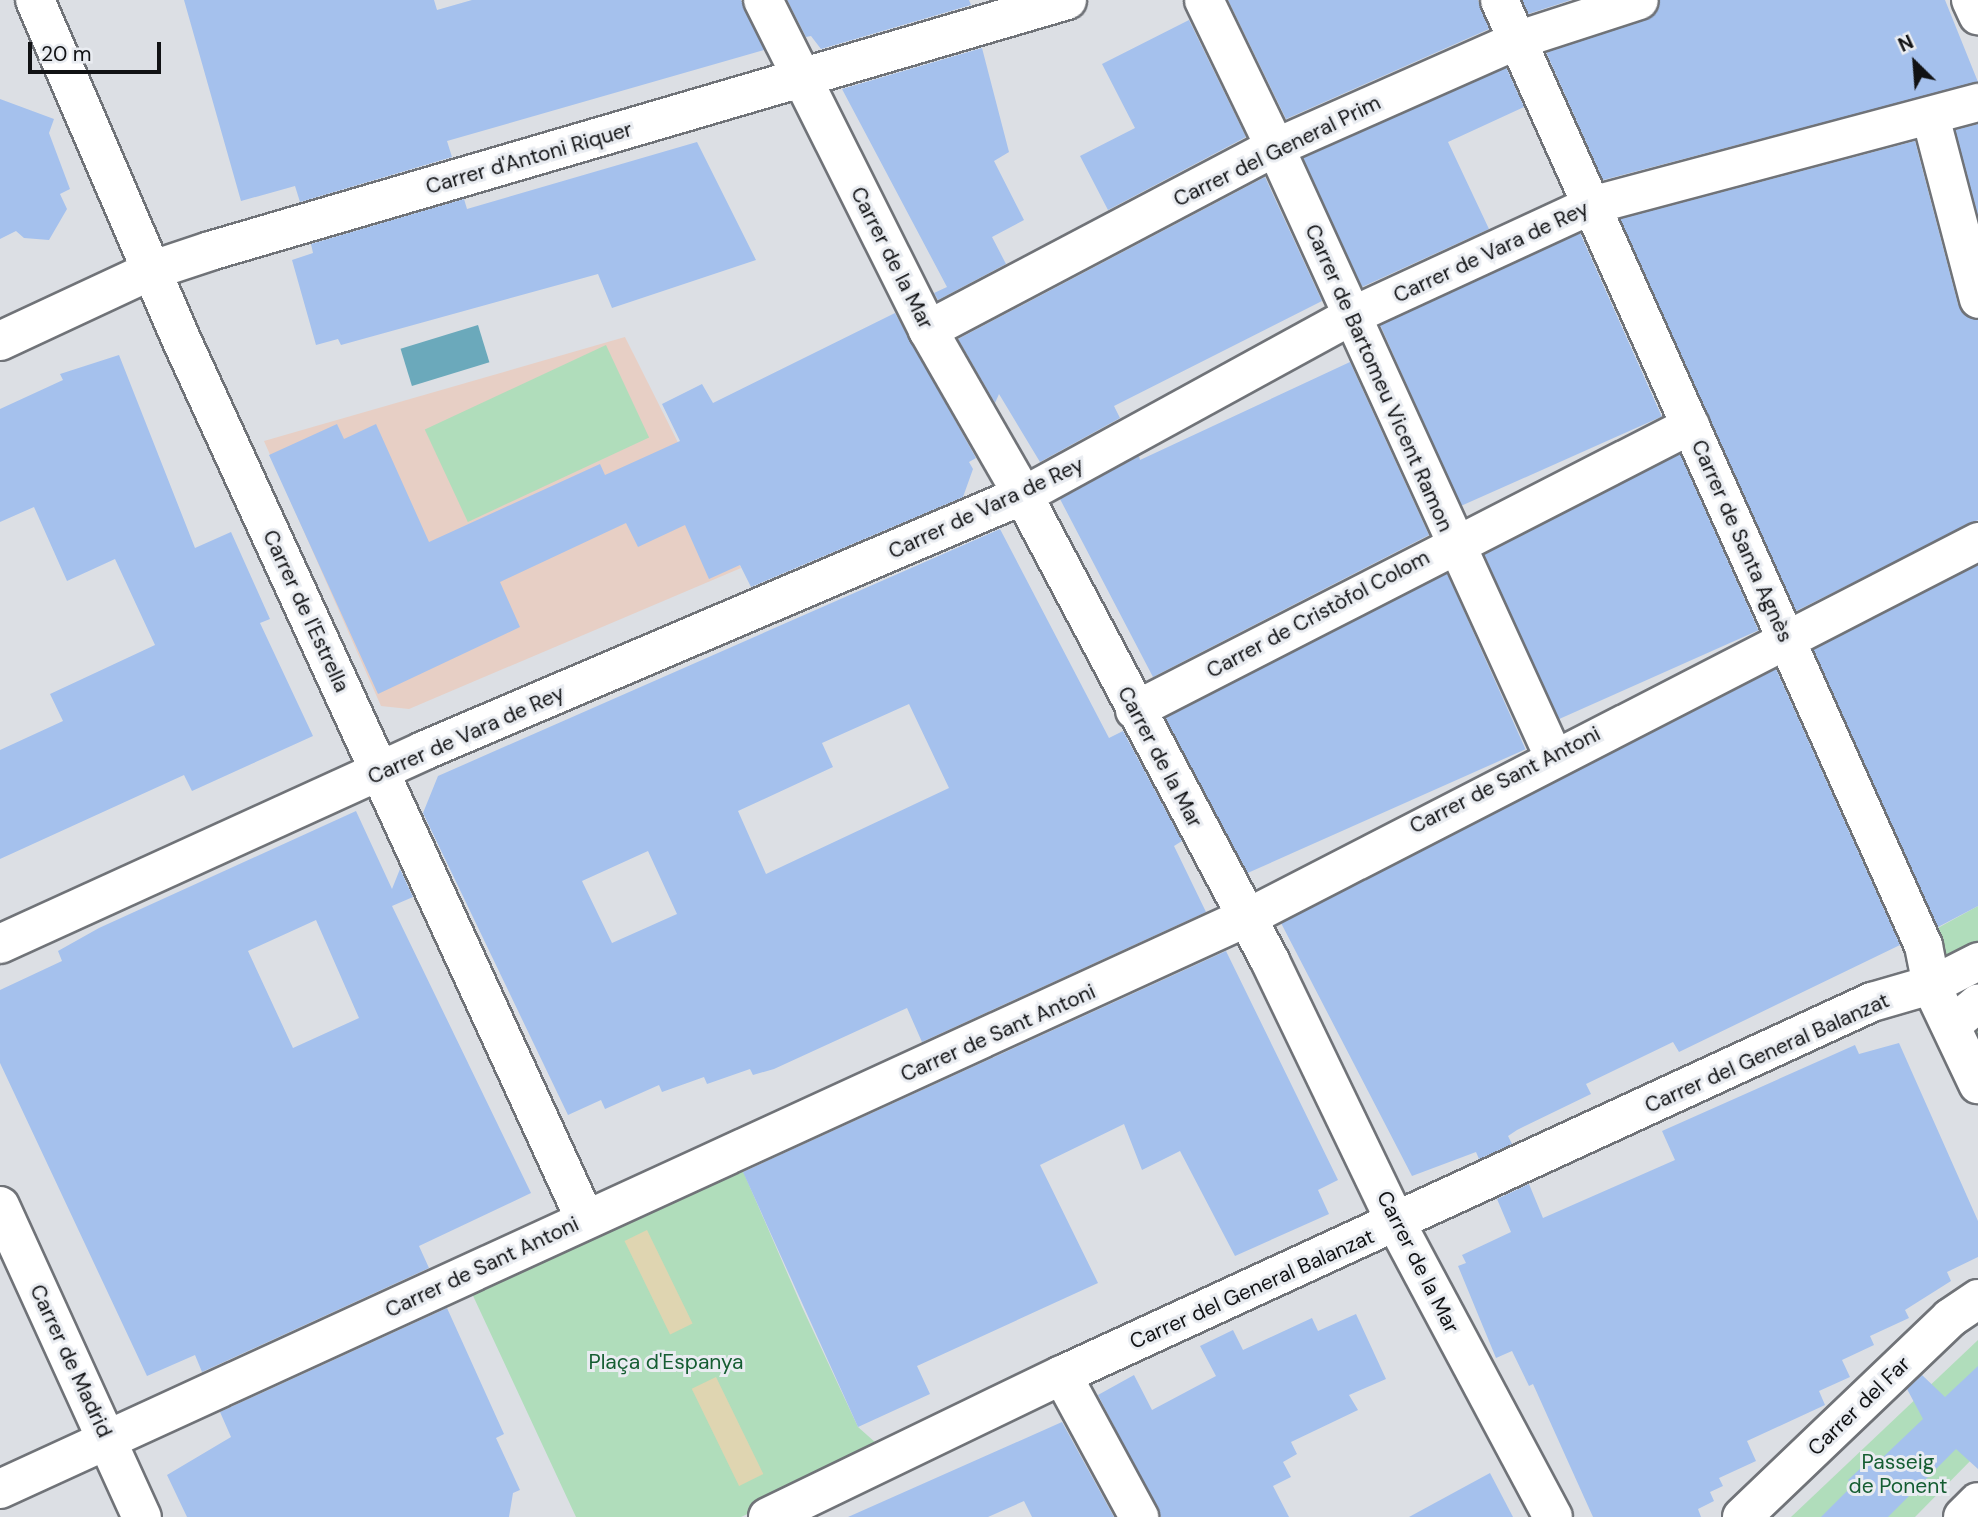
<!DOCTYPE html>
<meta charset="utf-8">
<style>
body{margin:0}
#map{position:relative;width:1978px;height:1517px;overflow:hidden;background:#dcdfe4;font-family:"DM Sans",sans-serif}
div>[style]{position:absolute}
[style*='--x']{left:calc(var(--x)*1px);top:calc(var(--y)*1px);width:calc(var(--w)*1px);rotate:calc(var(--a)*1deg)}
.education>*{inset:0;background:#e7cfc5}
.green>*{inset:0;background:#b0ddbb;transform-origin:0 0}
.sand>*{inset:0;background:#dfd5b1;transform-origin:0 0}
.water>*{inset:0;background:#6ba9bb;transform-origin:0 0}
.building>*{inset:0;background:#a5c1ed;transform-origin:0 0}
.roads{filter:drop-shadow(2px 0 #707378) drop-shadow(-2px 0 #707378) drop-shadow(0 2px #707378) drop-shadow(0 -2px #707378)}
.pedestrian>*{height:37px;margin:-18.5px;padding:0 18.5px;transform-origin:18.5px;border-radius:18.5px;background:#fff}
.minor>*{height:38px;margin:-19px;padding:0 19px;transform-origin:19px;border-radius:19px;background:#fff}
.tertiary>*{height:38px;margin:-19px;padding:0 19px;transform-origin:19px;border-radius:19px;background:#fff}
span{translate:-50% -50%;white-space:nowrap;text-align:center;line-height:1.15;-webkit-text-stroke:6px #e9ecf1;paint-order:stroke}
.street-label{font-size:21px;color:#111214}
.park-label{font-size:21px;color:#155d32}
.north{position:absolute;left:1880px;top:28px;width:70px;height:70px;-webkit-text-stroke:5px #e9ecf1;paint-order:stroke;rotate:335deg;font-size:19px;font-weight:700;line-height:28px;text-align:center;color:#111214}
.north::after{content:'';display:block;margin:auto;width:24px;height:32px;background:#111214;clip-path:polygon(50% 0,100% 100%,50% 72%,0 100%)}
.scale{position:absolute;left:28px;top:42px;width:133px;height:32px;box-sizing:border-box;border:4px solid #111214;border-top:0;padding-left:9px;font-size:21px;line-height:24px;white-space:nowrap;color:#111214;-webkit-text-stroke:5px #e9ecf1;paint-order:stroke}
</style>
<div id="map">
<div class="education">
<div style="clip-path:polygon(625px 337px,741px 568px,409px 709px,381px 706px,264px 441px)"></div>
</div>
<div class="green">
<div style="left:606px;top:345px;width:102px;height:200px;rotate:65deg"></div>
<div style="clip-path:polygon(1978px 906px,1978px 1040px,1934px 942px,1936px 929px)"></div>
<div style="clip-path:polygon(749px 1156px,743px 1171px,802px 1307px,858px 1427px,885px 1451px,741px 1517px,576px 1517px,468px 1285px)"></div>
<div style="clip-path:polygon(1978px 1340px,1978px 1453px,1915px 1517px,1791px 1517px)"></div>
</div>
<div class="sand">
<div style="left:647px;top:1230px;width:104px;height:25px;rotate:64deg"></div>
<div style="left:716px;top:1377px;width:108px;height:27px;rotate:64deg"></div>
</div>
<div class="water">
<div style="left:478px;top:325px;width:39px;height:81px;rotate:73deg"></div>
</div>
<div class="building">
<div style="clip-path:polygon(184px 0,434px 0,437px 10px,472px 0,741px 0,764px 50px,447px 141px,452px 157px,300px 202px,295px 186px,241px 201px)"></div>
<div style="clip-path:polygon(787px 0,969px 0,971px 5px,821px 49px,811px 36px,806px 37px)"></div>
<div style="clip-path:polygon(1228px 0,1478px 0,1489px 29px,1286px 119px)"></div>
<div style="clip-path:polygon(1522px 0,1571px 0,1528px 14px)"></div>
<div style="clip-path:polygon(1659px 0,1945px 0,1978px 82px,1603px 180px,1546px 52px,1645px 20px)"></div>
<div style="clip-path:polygon(1189px 20px,1246px 137px,1108px 210px,1080px 156px,1135px 128px,1102px 64px)"></div>
<div style="clip-path:polygon(982px 48px,1009px 152px,994px 161px,1024px 220px,992px 237px,1006px 264px,938px 300px,934px 293px,947px 287px,842px 89px)"></div>
<div style="clip-path:polygon(1506px 67px,1524px 107px,1448px 142px,1489px 229px,1362px 287px,1303px 158px)"></div>
<div style="clip-path:polygon(0 99px,54px 119px,49px 133px,70px 189px,60px 194px,67px 209px,49px 240px,24px 238px,16px 231px,0 239px)"></div>
<div style="clip-path:polygon(1978px 124px,1978px 216px,1955px 130px)"></div>
<div style="clip-path:polygon(1915px 141px,1958px 304px,1964px 314px,1978px 319px,1978px 520px,1796px 611px,1620px 219px)"></div>
<div style="clip-path:polygon(697px 142px,756px 260px,612px 308px,598px 274px,341px 345px,338px 339px,316px 345px,292px 260px,313px 253px,311px 244px,464px 199px,467px 209px)"></div>
<div style="clip-path:polygon(1265px 177px,1322px 301px,1114px 406px,1120px 418px,1040px 462px,999px 394px,995px 403px,958px 339px)"></div>
<div style="left:1580px;top:233px;width:201px;height:220px;rotate:66deg"></div>
<div style="clip-path:polygon(895px 313px,976px 458px,969px 462px,973px 469px,963px 497px,751px 587px,740px 565px,709px 579px,685px 525px,638px 547px,626px 523px,500px 582px,520px 627px,378px 694px,269px 455px,337px 424px,344px 439px,376px 424px,429px 542px,600px 464px,605px 475px,680px 441px,662px 404px,702px 384px,713px 403px)"></div>
<div style="clip-path:polygon(119px 355px,195px 548px,231px 532px,270px 619px,260px 623px,313px 736px,192px 791px,184px 775px,0 859px,0 750px,63px 721px,50px 694px,155px 645px,115px 559px,67px 581px,34px 507px,0 522px,0 409px,63px 380px,60px 374px)"></div>
<div style="clip-path:polygon(1350px 362px,1429px 535px,1153px 677px,1060px 499px,1139px 456px,1140px 460px)"></div>
<div style="left:1680px;top:454px;width:193px;height:220px;rotate:66deg"></div>
<div style="clip-path:polygon(evenodd,1000px 529px,1109px 738px,1123px 731px,1182px 841px,1174px 846px,1206px 912px,922px 1042px,907px 1008px,774px 1069px,753px 1075px,750px 1069px,707px 1084px,704px 1077px,662px 1092px,659px 1085px,605px 1109px,601px 1100px,568px 1115px,423px 813px,438px 776px,1000px 529px,909px 704px,949px 788px,766px 874px,738px 811px,833px 767px,822px 743px,909px 704px,1000px 529px,648px 851px,677px 914px,612px 943px,582px 881px,648px 851px)"></div>
<div style="clip-path:polygon(1978px 565px,1978px 906px,1938px 927px,1813px 649px)"></div>
<div style="left:1447px;top:573px;width:193px;height:316px;rotate:66deg"></div>
<div style="clip-path:polygon(1776px 669px,1900px 945px,1679px 1052px,1673px 1042px,1586px 1084px,1591px 1094px,1517px 1130px,1508px 1136px,1512px 1144px,1479px 1159px,1476px 1152px,1412px 1176px,1281px 923px)"></div>
<div style="clip-path:polygon(evenodd,356px 811px,392px 889px,400px 869px,413px 897px,392px 906px,531px 1193px,419px 1246px,429px 1268px,202px 1372px,195px 1355px,147px 1376px,0 1063px,0 990px,62px 961px,58px 951px,99px 928px,356px 811px,316px 920px,359px 1018px,293px 1048px,248px 951px,316px 920px)"></div>
<div style="clip-path:polygon(1226px 951px,1338px 1180px,1318px 1190px,1329px 1214px,1235px 1256px,1180px 1151px,1142px 1170px,1124px 1124px,1040px 1165px,1098px 1283px,917px 1366px,930px 1394px,858px 1427px,743px 1172px)"></div>
<div style="clip-path:polygon(1899px 1043px,1978px 1221px,1978px 1257px,1947px 1272px,1951px 1281px,1905px 1310px,1909px 1318px,1870px 1336px,1874px 1345px,1842px 1360px,1850px 1377px,1819px 1391px,1825px 1405px,1747px 1441px,1756px 1461px,1719px 1478px,1723px 1486px,1710px 1492px,1714px 1501px,1698px 1509px,1701px 1517px,1593px 1517px,1533px 1384px,1529px 1386px,1512px 1351px,1496px 1358px,1458px 1266px,1466px 1263px,1462px 1255px,1511px 1232px,1497px 1199px,1529px 1184px,1543px 1218px,1675px 1160px,1662px 1131px,1855px 1045px,1859px 1054px)"></div>
<div style="clip-path:polygon(447px 1308px,504px 1434px,496px 1438px,520px 1490px,513px 1493px,509px 1517px,187px 1517px,167px 1475px,231px 1437px,220px 1412px)"></div>
<div style="clip-path:polygon(1356px 1314px,1386px 1379px,1349px 1395px,1358px 1410px,1291px 1442px,1297px 1454px,1283px 1462px,1291px 1477px,1273px 1486px,1289px 1517px,1161px 1517px,1098px 1395px,1134px 1375px,1152px 1410px,1216px 1376px,1200px 1346px,1233px 1330px,1243px 1350px,1312px 1318px,1318px 1331px)"></div>
<div style="clip-path:polygon(1978px 1366px,1978px 1469px,1956px 1449px,1888px 1517px,1821px 1517px,1853px 1485px,1848px 1480px,1875px 1455px,1880px 1460px,1923px 1419px,1907px 1389px,1922px 1375px,1945px 1397px)"></div>
<div style="clip-path:polygon(1062px 1422px,1114px 1517px,1032px 1517px,1024px 1501px,988px 1517px,848px 1517px)"></div>
<div style="clip-path:polygon(1490px 1473px,1513px 1517px,1409px 1517px)"></div>
</div>
<div class="roads">
<div class="pedestrian">
<div style="--x:1499;--y:0;--w:1036;--a:65.84"></div>
<div style="--x:1923;--y:945;--w:41;--a:78.7"></div>
<div style="--x:1931;--y:985;--w:53;--a:-27.1"></div>
<div style="--x:1930;--y:116;--w:189;--a:75.3"></div>
<div style="--x:1023;--y:495;--w:375;--a:-28.7"></div>
<div style="--x:1352;--y:315;--w:262;--a:-24.8"></div>
<div style="--x:1590;--y:205;--w:401;--a:-14.9"></div>
<div style="--x:1134;--y:710;--w:625;--a:-27.14"></div>
<div style="--x:1553;--y:756;--w:669;--a:-114.54"></div>
<div style="--x:1275;--y:147;--w:264;--a:-23.9"></div>
<div style="--x:1516;--y:40;--w:129;--a:-18"></div>
<div style="--x:1247;--y:917;--w:822;--a:-27.22"></div>
<div style="--x:1951;--y:1025;--w:35;--a:-40"></div>
</div>
<div class="minor">
<div style="--x:35;--y:0;--w:369;--a:66.7"></div>
<div style="--x:181;--y:339;--w:968;--a:65.34"></div>
<div style="--x:763;--y:0;--w:369;--a:63.4"></div>
<div style="--x:928;--y:330;--w:190;--a:60.1"></div>
<div style="--x:1023;--y:495;--w:527;--a:62.07"></div>
<div style="--x:1270;--y:961;--w:291;--a:64.3"></div>
<div style="--x:1396;--y:1223;--w:333;--a:61.9"></div>
<div style="--x:1971;--y:0;--w:17;--a:65"></div>
<div style="--x:928;--y:330;--w:392;--a:-27.8"></div>
<div style="--x:1275;--y:147;--w:163;--a:-115.8"></div>
<div style="--x:0;--y:341;--w:166;--a:-25"></div>
<div style="--x:150;--y:271;--w:63;--a:-18.4"></div>
<div style="--x:210;--y:251;--w:893;--a:-16.32"></div>
<div style="--x:0;--y:944;--w:465;--a:-24.5"></div>
<div style="--x:423;--y:751;--w:652;--a:-23.11"></div>
<div style="--x:1062;--y:1375;--w:162;--a:61.5"></div>
<div style="--x:0;--y:1489;--w:1372;--a:-24.64"></div>
<div style="--x:768;--y:1517;--w:326;--a:-25.8"></div>
<div style="--x:1062;--y:1375;--w:892;--a:-24.73"></div>
<div style="--x:1872;--y:1002;--w:61;--a:-16.1"></div>
<div style="--x:1931;--y:985;--w:110;--a:64.6"></div>
<div style="--x:1742;--y:1517;--w:288;--a:-43.7"></div>
<div style="--x:1950;--y:1318;--w:34;--a:-34"></div>
<div style="--x:1963;--y:1517;--w:21;--a:-45"></div>
</div>
<div class="tertiary">
<div style="--x:0;--y:1206;--w:342;--a:65.5"></div>
</div>
</div>
<div class="street-label">
<span style="left:1277px;top:151px;rotate:-26deg">Carrer del General Prim</span>
<span style="left:529px;top:158px;rotate:-16deg">Carrer d'Antoni Riquer</span>
<span style="left:1491px;top:252px;rotate:-25deg">Carrer de Vara de Rey</span>
<span style="left:892px;top:258px;rotate:63deg">Carrer de la Mar</span>
<span style="left:1379px;top:378px;rotate:66deg">Carrer de Bartomeu Vicent Ramon</span>
<span style="left:986px;top:508px;rotate:-25deg">Carrer de Vara de Rey</span>
<span style="left:1742px;top:541px;rotate:66deg">Carrer de Santa Agnès</span>
<span style="left:306px;top:611px;rotate:65deg">Carrer de l'Estrella</span>
<span style="left:1318px;top:614px;rotate:-28deg">Carrer de Cristòfol Colom</span>
<span style="left:466px;top:735px;rotate:-24deg">Carrer de Vara de Rey</span>
<span style="left:1160px;top:757px;rotate:62deg">Carrer de la Mar</span>
<span style="left:1505px;top:780px;rotate:-27deg">Carrer de Sant Antoni</span>
<span style="left:998px;top:1033px;rotate:-24deg">Carrer de Sant Antoni</span>
<span style="left:1767px;top:1053px;rotate:-24deg">Carrer del General Balanzat</span>
<span style="left:1418px;top:1262px;rotate:63deg">Carrer de la Mar</span>
<span style="left:482px;top:1267px;rotate:-25deg">Carrer de Sant Antoni</span>
<span style="left:1252px;top:1289px;rotate:-24deg">Carrer del General Balanzat</span>
<span style="left:71px;top:1361px;rotate:65deg">Carrer de Madrid</span>
<span style="left:1859px;top:1406px;rotate:-44deg">Carrer del Far</span>
</div>
<div class="park-label">
<span style="left:666px;top:1362px">Plaça d'Espanya</span>
<span style="left:1898px;top:1474px">Passeig<br>de Ponent</span>
</div>
<div class="north">N</div>
<div class="scale">20 m</div>
</div>
